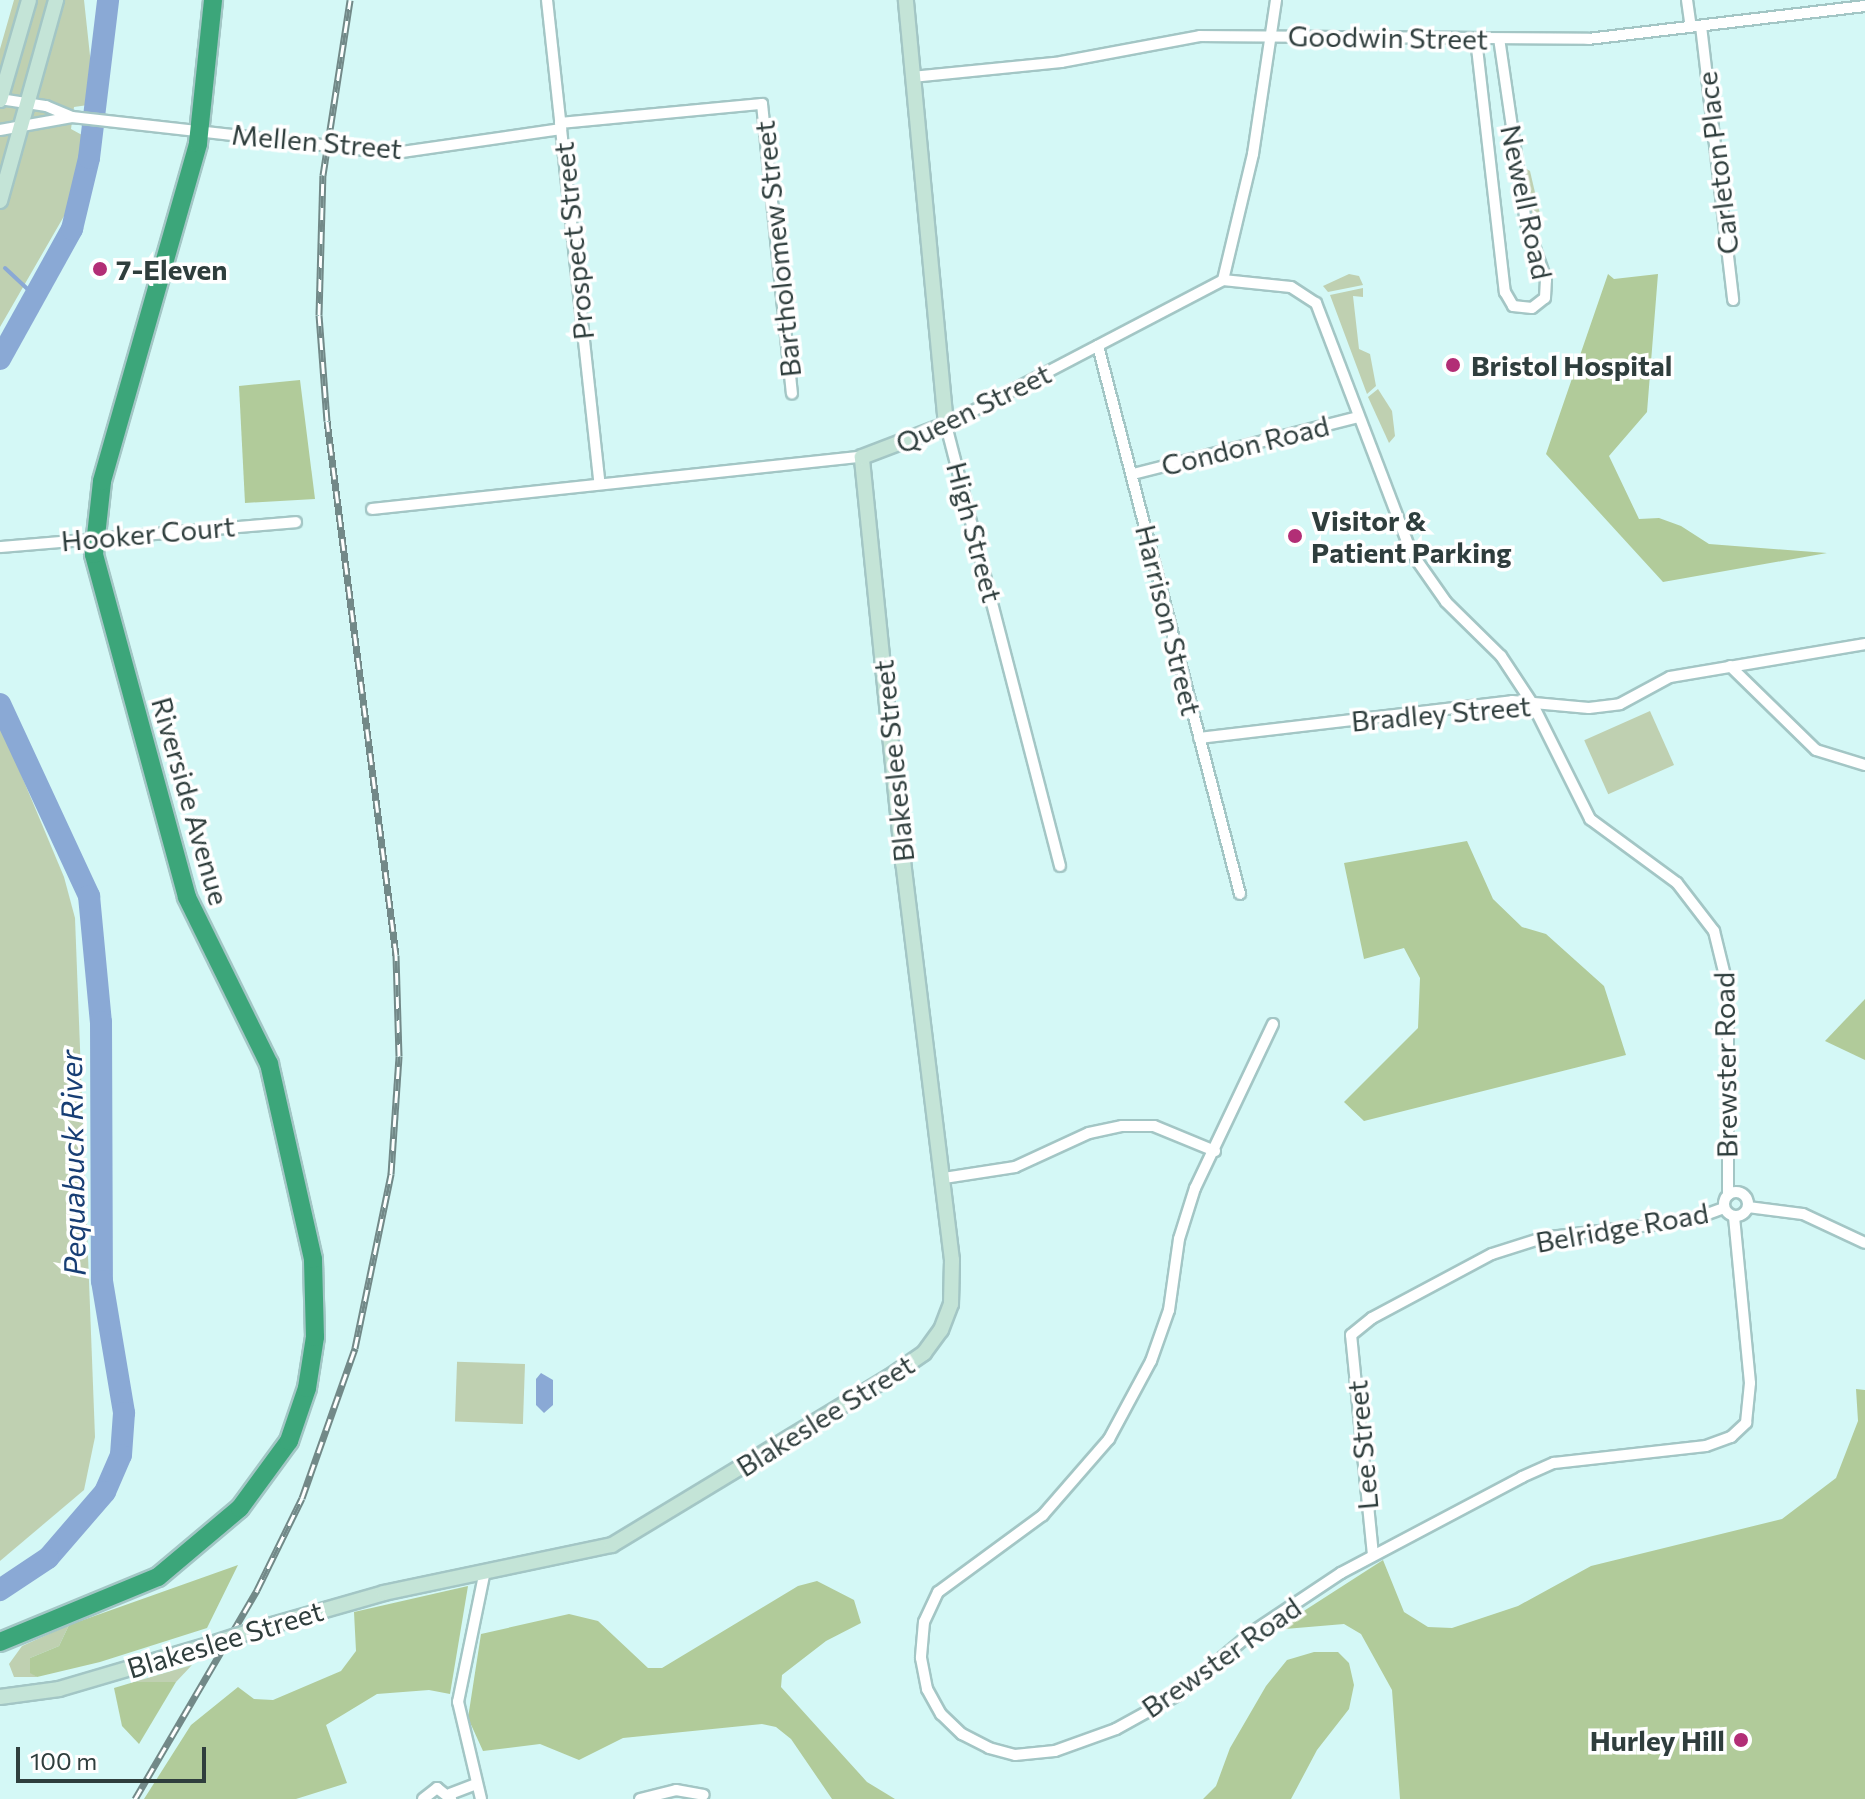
<!DOCTYPE html>
<style>
body{margin:0}
#map{position:relative;width:1865px;height:1799px;overflow:hidden;background:#d4f8f6;font-family:Commissioner,sans-serif}
div>[style]{position:absolute}
[style*='--x']{left:calc(var(--x)*1px);top:calc(var(--y)*1px);width:calc(var(--w)*1px);rotate:calc(var(--a)*1deg)}
.green>*{inset:0;background:#bfd0b1;transform-origin:0 0}
.forest>*{inset:0;background:#b1cb9a}
.water>*{inset:0;background:#8aa9d5}
.stream>*{height:4px;margin:-2px;padding:0 2px;transform-origin:2px;border-radius:2px;background:#8aa9d5}
.river>*{height:22px;margin:-11px;padding:0 11px;transform-origin:11px;border-radius:11px;background:#8aa9d5}
.roads{filter:drop-shadow(2px 0 #a3c6c5) drop-shadow(-2px 0 #a3c6c5) drop-shadow(0 2px #a3c6c5) drop-shadow(0 -2px #a3c6c5)}
.street>*{height:10px;margin:-5px;padding:0 5px;transform-origin:5px;border-radius:5px;background:#fff}
.street>.ring{margin:-5px;padding:0;box-sizing:content-box;background:none;border:10px solid #fff;border-radius:50%}
.secondary>*{height:14px;margin:-7px;padding:0 7px;transform-origin:7px;border-radius:7px;background:#c4e4d7}
.highway>*{height:18px;margin:-9px;padding:0 9px;transform-origin:9px;border-radius:9px;background:#3ca67a}
.rail>*{height:7px;margin-top:-3.5px;transform-origin:0;background:repeating-linear-gradient(90deg,#fff 0 12px,#728988 0 24px);box-sizing:border-box;border-block:2px solid #728988}
.bridges{filter:drop-shadow(2px 0 #a3c6c5) drop-shadow(-2px 0 #a3c6c5) drop-shadow(0 2px #a3c6c5) drop-shadow(0 -2px #a3c6c5)}
.secondary-bridge>*{height:14px;margin:-7px;padding:0 7px;transform-origin:7px;border-radius:7px;background:#c4e4d7}
.dots>*{width:22px;height:22px;translate:-50% -50%;box-sizing:border-box;border:4px solid #fff;border-radius:50%}
span{translate:-50% -50%;white-space:nowrap;text-align:center;line-height:1.15;-webkit-text-stroke:7px #fff;paint-order:stroke}
.street-label{font-size:28px;color:#2f3e3d}
.poi-label{font-size:28px;color:#2f3e3d;font-weight:700}
.left{translate:0 -50%;text-align:left}
.right{translate:-100% -50%;text-align:right}
.water-label{font-size:30px;color:#173e74;font-style:italic}
.scale{position:absolute;left:16px;top:1747px;width:190px;height:36px;box-sizing:border-box;border:4px solid #2f3e3d;border-top:0;padding-left:10px;font-size:24px;line-height:28px;white-space:nowrap;color:#2f3e3d;-webkit-text-stroke:6px #fff;paint-order:stroke}
</style>
<div id="map">
<div class="green">
<div style="clip-path:polygon(14px 0,84px 0,92px 74px,88px 105px,74px 107px,71px 129px,82px 135px,71px 204px,0 327px,0 49px)"></div>
<div style="clip-path:polygon(1525px 168px,1530px 171px,1543px 227px,1516px 191px,1514px 169px)"></div>
<div style="clip-path:polygon(1349px 274px,1359px 276px,1363px 285px,1328px 292px,1323px 286px)"></div>
<div style="clip-path:polygon(1363px 288px,1363px 297px,1353px 296px,1359px 349px,1370px 354px,1376px 386px,1367px 394px,1330px 295px)"></div>
<div style="clip-path:polygon(1378px 389px,1392px 411px,1395px 436px,1389px 443px,1368px 397px)"></div>
<div style="left:1650px;top:711px;width:59px;height:72px;rotate:66deg"></div>
<div style="clip-path:polygon(0 724px,64px 877px,75px 918px,95px 1437px,84px 1490px,0 1561px)"></div>
<div style="left:525px;top:1364px;width:60px;height:68px;rotate:92deg"></div>
<div style="clip-path:polygon(69px 1625px,59px 1646px,30px 1658px,30px 1672px,37px 1677px,14px 1677px,9px 1664px,22px 1646px)"></div>
<div style="clip-path:polygon(192px 1665px,176px 1682px,134px 1682px)"></div>
</div>
<div class="forest">
<div style="clip-path:polygon(1608px 274px,1614px 279px,1658px 274px,1647px 412px,1609px 456px,1639px 519px,1659px 518px,1681px 526px,1709px 544px,1827px 553px,1663px 582px,1546px 454px)"></div>
<div style="clip-path:polygon(300px 380px,315px 499px,245px 503px,239px 386px)"></div>
<div style="clip-path:polygon(1467px 841px,1493px 899px,1522px 927px,1546px 934px,1604px 986px,1626px 1055px,1364px 1121px,1344px 1102px,1418px 1028px,1420px 978px,1404px 948px,1364px 959px,1344px 863px)"></div>
<div style="clip-path:polygon(1865px 999px,1865px 1060px,1825px 1041px)"></div>
<div style="clip-path:polygon(1856px 1389px,1865px 1390px,1865px 1799px,1400px 1799px,1392px 1690px,1361px 1634px,1344px 1624px,1285px 1629px,1282px 1625px,1383px 1560px,1404px 1612px,1428px 1627px,1452px 1628px,1518px 1606px,1591px 1566px,1782px 1519px,1836px 1478px,1858px 1421px)"></div>
<div style="clip-path:polygon(238px 1565px,207px 1628px,100px 1662px,37px 1677px,30px 1673px,30px 1658px,59px 1646px,69px 1625px)"></div>
<div style="clip-path:polygon(817px 1581px,854px 1600px,861px 1623px,826px 1641px,782px 1675px,781px 1687px,867px 1782px,895px 1799px,832px 1799px,791px 1739px,776px 1727px,762px 1724px,623px 1738px,579px 1760px,540px 1744px,483px 1751px,468px 1718px,481px 1634px,569px 1614px,598px 1621px,648px 1668px,662px 1668px,798px 1586px)"></div>
<div style="clip-path:polygon(468px 1586px,450px 1694px,429px 1690px,377px 1694px,326px 1725px,347px 1783px,296px 1799px,144px 1799px,191px 1725px,238px 1687px,254px 1699px,273px 1700px,341px 1671px,356px 1651px,354px 1612px)"></div>
<div style="clip-path:polygon(1314px 1652px,1338px 1652px,1349px 1663px,1354px 1685px,1349px 1709px,1317px 1750px,1291px 1799px,1203px 1799px,1216px 1786px,1230px 1748px,1266px 1686px,1287px 1660px)"></div>
<div style="clip-path:polygon(134px 1682px,176px 1682px,139px 1744px,122px 1726px,114px 1688px)"></div>
</div>
<div class="water">
<div style="clip-path:polygon(541px 1373px,553px 1380px,553px 1405px,544px 1413px,536px 1405px,536px 1379px)"></div>
</div>
<div class="stream">
<div style="--x:5;--y:268;--w:41;--a:43"></div>
</div>
<div class="river">
<div style="--x:0;--y:359;--w:149;--a:-61"></div>
<div style="--x:72;--y:229;--w:73;--a:-76.5"></div>
<div style="--x:89;--y:158;--w:159;--a:-83.1"></div>
<div style="--x:0;--y:704;--w:212;--a:65.1"></div>
<div style="--x:89;--y:896;--w:127;--a:84.6"></div>
<div style="--x:101;--y:1022;--w:259;--a:89.8"></div>
<div style="--x:102;--y:1281;--w:134;--a:80.5"></div>
<div style="--x:124;--y:1413;--w:42;--a:94.1"></div>
<div style="--x:121;--y:1455;--w:40;--a:113.4"></div>
<div style="--x:105;--y:1492;--w:87;--a:130.8"></div>
<div style="--x:48;--y:1558;--w:58;--a:146.3"></div>
</div>
<div class="roads">
<div class="street">
<div style="--x:547;--y:0;--w:485;--a:83.8"></div>
<div style="--x:1687;--y:0;--w:27;--a:82"></div>
<div style="--x:1701;--y:26;--w:276;--a:83.3"></div>
<div style="--x:1476;--y:39;--w:255;--a:83.5"></div>
<div style="--x:1505;--y:292;--w:16;--a:60"></div>
<div style="--x:1513;--y:306;--w:19;--a:6"></div>
<div style="--x:1532;--y:308;--w:16;--a:-38"></div>
<div style="--x:1545;--y:298;--w:18;--a:-87"></div>
<div style="--x:1546;--y:280;--w:60;--a:-109.3"></div>
<div style="--x:1526;--y:223;--w:186;--a:-98.3"></div>
<div style="--x:912;--y:77;--w:150;--a:-5.7"></div>
<div style="--x:1061;--y:62;--w:141;--a:-10.6"></div>
<div style="--x:1200;--y:36;--w:388;--a:0.4"></div>
<div style="--x:1588;--y:39;--w:279;--a:-6.8"></div>
<div style="--x:0;--y:99;--w:47;--a:8.7"></div>
<div style="--x:46;--y:106;--w:28;--a:23"></div>
<div style="--x:72;--y:117;--w:325;--a:6.4"></div>
<div style="--x:395;--y:153;--w:168;--a:-8.2"></div>
<div style="--x:560;--y:123;--w:203;--a:-5.4"></div>
<div style="--x:762;--y:104;--w:291;--a:84.1"></div>
<div style="--x:0;--y:130;--w:73;--a:-10.2"></div>
<div style="--x:1223;--y:280;--w:68;--a:5.9"></div>
<div style="--x:1291;--y:287;--w:30;--a:33"></div>
<div style="--x:1316;--y:303;--w:267;--a:69.1"></div>
<div style="--x:1411;--y:552;--w:61;--a:55"></div>
<div style="--x:1446;--y:602;--w:77;--a:44.5"></div>
<div style="--x:1501;--y:656;--w:56;--a:56.6"></div>
<div style="--x:1532;--y:703;--w:130;--a:63.4"></div>
<div style="--x:1590;--y:819;--w:108;--a:36.3"></div>
<div style="--x:1677;--y:883;--w:61;--a:52.4"></div>
<div style="--x:1714;--y:931;--w:59;--a:76.2"></div>
<div style="--x:1728;--y:988;--w:207;--a:90"></div>
<div style="--x:1098;--y:346;--w:566;--a:75.47"></div>
<div style="--x:1133;--y:474;--w:232;--a:-14.2"></div>
<div style="--x:372;--y:509;--w:493;--a:-6.1"></div>
<div style="--x:0;--y:547;--w:297;--a:-4.8"></div>
<div style="--x:1730;--y:666;--w:120;--a:44.3"></div>
<div style="--x:1816;--y:750;--w:51;--a:17"></div>
<div style="--x:1199;--y:738;--w:315;--a:-6.7"></div>
<div style="--x:1512;--y:701;--w:77;--a:5.2"></div>
<div style="--x:1589;--y:708;--w:31;--a:-7"></div>
<div style="--x:1620;--y:704;--w:57;--a:-28.4"></div>
<div style="--x:1670;--y:677;--w:198;--a:-9.6"></div>
<div style="--x:1060;--y:866;--w:455;--a:-104.5"></div>
<div style="--x:946;--y:425;--w:313;--a:-27.6"></div>
<div style="--x:1223;--y:280;--w:130;--a:-76.6"></div>
<div style="--x:1253;--y:154;--w:156;--a:-81.5"></div>
<div style="--x:1273;--y:1024;--w:182;--a:115.4"></div>
<div style="--x:1195;--y:1188;--w:53;--a:107.4"></div>
<div style="--x:1179;--y:1239;--w:72;--a:98"></div>
<div style="--x:1169;--y:1310;--w:54;--a:109.4"></div>
<div style="--x:1151;--y:1361;--w:89;--a:118.3"></div>
<div style="--x:1109;--y:1439;--w:101;--a:131"></div>
<div style="--x:1043;--y:1515;--w:130;--a:143.7"></div>
<div style="--x:938;--y:1592;--w:33;--a:115"></div>
<div style="--x:924;--y:1622;--w:36;--a:95"></div>
<div style="--x:921;--y:1658;--w:32;--a:79"></div>
<div style="--x:927;--y:1689;--w:29;--a:61"></div>
<div style="--x:941;--y:1714;--w:29;--a:44"></div>
<div style="--x:962;--y:1734;--w:30;--a:27"></div>
<div style="--x:989;--y:1748;--w:27;--a:15"></div>
<div style="--x:1015;--y:1755;--w:40;--a:-5.7"></div>
<div style="--x:1055;--y:1751;--w:65;--a:-19.8"></div>
<div style="--x:1116;--y:1729;--w:68;--a:-28.8"></div>
<div style="--x:1176;--y:1696;--w:102;--a:-39.8"></div>
<div style="--x:1254;--y:1631;--w:105;--a:-33.7"></div>
<div style="--x:1341;--y:1573;--w:205;--a:-27.9"></div>
<div style="--x:1522;--y:1477;--w:35;--a:-24"></div>
<div style="--x:1554;--y:1463;--w:153;--a:-6.4"></div>
<div style="--x:1706;--y:1446;--w:27;--a:-20"></div>
<div style="--x:1731;--y:1437;--w:21;--a:-43"></div>
<div style="--x:1746;--y:1423;--w:40;--a:-84.3"></div>
<div style="--x:1750;--y:1383;--w:167;--a:-95.5"></div>
<div style="--x:944;--y:1178;--w:72;--a:-8.8"></div>
<div style="--x:1015;--y:1167;--w:81;--a:-24.7"></div>
<div style="--x:1089;--y:1133;--w:34;--a:-12"></div>
<div style="--x:1122;--y:1126;--w:32;--a:0"></div>
<div style="--x:1154;--y:1126;--w:66;--a:22.3"></div>
<div class="ring" style="left:1724px;top:1192px;width:14px;height:14px"></div>
<div style="--x:1748;--y:1207;--w:55;--a:7.3"></div>
<div style="--x:1803;--y:1214;--w:68;--a:25.1"></div>
<div style="--x:1373;--y:1555;--w:221;--a:-95.7"></div>
<div style="--x:1351;--y:1335;--w:27;--a:-39"></div>
<div style="--x:1372;--y:1318;--w:136;--a:-28.1"></div>
<div style="--x:1492;--y:1254;--w:52;--a:-17.7"></div>
<div style="--x:1542;--y:1238;--w:150;--a:-6.9"></div>
<div style="--x:1691;--y:1220;--w:35;--a:-20"></div>
<div style="--x:450;--y:1794;--w:28;--a:-21"></div>
<div style="--x:423;--y:1799;--w:18;--a:-38"></div>
<div style="--x:437;--y:1788;--w:18;--a:38"></div>
<div style="--x:481;--y:1799;--w:100;--a:-103.3"></div>
<div style="--x:458;--y:1702;--w:134;--a:-78.4"></div>
<div style="--x:640;--y:1799;--w:37;--a:-14"></div>
<div style="--x:676;--y:1790;--w:28;--a:10"></div>
</div>
<div class="secondary">
<div style="--x:0;--y:100;--w:104;--a:-73.8"></div>
<div style="--x:0;--y:201;--w:209;--a:-74.4"></div>
<div style="--x:251;--y:1631;--w:138;--a:-15.9"></div>
<div style="--x:384;--y:1593;--w:233;--a:-11.9"></div>
<div style="--x:612;--y:1545;--w:323;--a:-31.2"></div>
<div style="--x:888;--y:1378;--w:44;--a:-34.8"></div>
<div style="--x:924;--y:1353;--w:29;--a:-54"></div>
<div style="--x:941;--y:1330;--w:28;--a:-69"></div>
<div style="--x:951;--y:1304;--w:44;--a:-88.7"></div>
<div style="--x:952;--y:1260;--w:400;--a:-97"></div>
<div style="--x:903;--y:863;--w:408;--a:-95.8"></div>
<div style="--x:862;--y:457;--w:90;--a:-20.9"></div>
<div style="--x:946;--y:425;--w:427;--a:-95.4"></div>
<div style="--x:0;--y:1697;--w:60;--a:-7.7"></div>
<div style="--x:59;--y:1689;--w:163;--a:-16.4"></div>
</div>
<div class="highway">
<div style="--x:0;--y:1642;--w:171;--a:-22.4"></div>
<div style="--x:158;--y:1577;--w:107;--a:-40.1"></div>
<div style="--x:240;--y:1508;--w:83;--a:-53.8"></div>
<div style="--x:289;--y:1441;--w:56;--a:-71.2"></div>
<div style="--x:307;--y:1388;--w:52;--a:-81.1"></div>
<div style="--x:315;--y:1337;--w:78;--a:-91.5"></div>
<div style="--x:313;--y:1259;--w:200;--a:-102.7"></div>
<div style="--x:269;--y:1064;--w:186;--a:-116.2"></div>
<div style="--x:187;--y:897;--w:355;--a:-105.2"></div>
<div style="--x:94;--y:554;--w:73;--a:-83.7"></div>
<div style="--x:102;--y:481;--w:351;--a:-74.1"></div>
<div style="--x:198;--y:143;--w:144;--a:-84"></div>
</div>
</div>
<div class="rail">
<div style="--x:135;--y:1799;--w:242;--a:-59.7"></div>
<div style="--x:257;--y:1590;--w:102;--a:-63.9"></div>
<div style="--x:302;--y:1498;--w:159;--a:-70.5"></div>
<div style="--x:355;--y:1348;--w:178;--a:-78.3"></div>
<div style="--x:391;--y:1174;--w:118;--a:-86.1"></div>
<div style="--x:399;--y:1056;--w:101;--a:-91.7"></div>
<div style="--x:396;--y:955;--w:538;--a:-97.36"></div>
<div style="--x:327;--y:421;--w:106;--a:-94.3"></div>
<div style="--x:319;--y:315;--w:140;--a:-88.4"></div>
<div style="--x:323;--y:175;--w:177;--a:-81.2"></div>
</div>
<div class="bridges">
<div class="secondary-bridge">
<div style="--x:215;--y:1643;--w:38;--a:-18"></div>
</div>
</div>
<div class="dots">
<div style="left:100px;top:269px;background:#b22e76"></div>
<div style="left:1453px;top:365px;background:#b22e76"></div>
<div style="left:1295px;top:536px;background:#b22e76"></div>
<div style="left:1741px;top:1740px;background:#b22e76"></div>
</div>
<div class="street-label">
<span style="left:1388px;top:37px;rotate:1deg">Goodwin Street</span>
<span style="left:317px;top:141px;rotate:5deg">Mellen Street</span>
<span style="left:1717px;top:163px;rotate:-97deg">Carleton Place</span>
<span style="left:1527px;top:202px;rotate:78deg">Newell Road</span>
<span style="left:573px;top:241px;rotate:-96deg">Prospect Street</span>
<span style="left:777px;top:249px;rotate:-96deg">Bartholomew Street</span>
<span style="left:973px;top:408px;rotate:-26deg">Queen Street</span>
<span style="left:1245px;top:445px;rotate:-14deg">Condon Road</span>
<span style="left:975px;top:532px;rotate:75deg">High Street</span>
<span style="left:148px;top:533px;rotate:-5deg">Hooker Court</span>
<span style="left:1169px;top:620px;rotate:76deg">Harrison Street</span>
<span style="left:1441px;top:713px;rotate:-5deg">Bradley Street</span>
<span style="left:893px;top:761px;rotate:-96deg">Blakeslee Street</span>
<span style="left:191px;top:801px;rotate:74deg">Riverside Avenue</span>
<span style="left:1725px;top:1065px;rotate:-91deg">Brewster Road</span>
<span style="left:1622px;top:1227px;rotate:-10deg">Belridge Road</span>
<span style="left:825px;top:1415px;rotate:-32deg">Blakeslee Street</span>
<span style="left:1362px;top:1445px;rotate:-95deg">Lee Street</span>
<span style="left:225px;top:1639px;rotate:-17deg">Blakeslee Street</span>
<span style="left:1221px;top:1657px;rotate:-35deg">Brewster Road</span>
</div>
<div class="poi-label">
<span class="left" style="left:116px;top:269px">7-Eleven</span>
<span class="left" style="left:1471px;top:365px">Bristol Hospital</span>
<span class="left" style="left:1311px;top:536px">Visitor &amp;<br>Patient Parking</span>
<span class="right" style="left:1725px;top:1740px">Hurley Hill</span>
</div>
<div class="water-label">
<span style="left:72px;top:1163px;rotate:-91deg">Pequabuck River</span>
</div>
<div class="scale">100 m</div>
</div>
